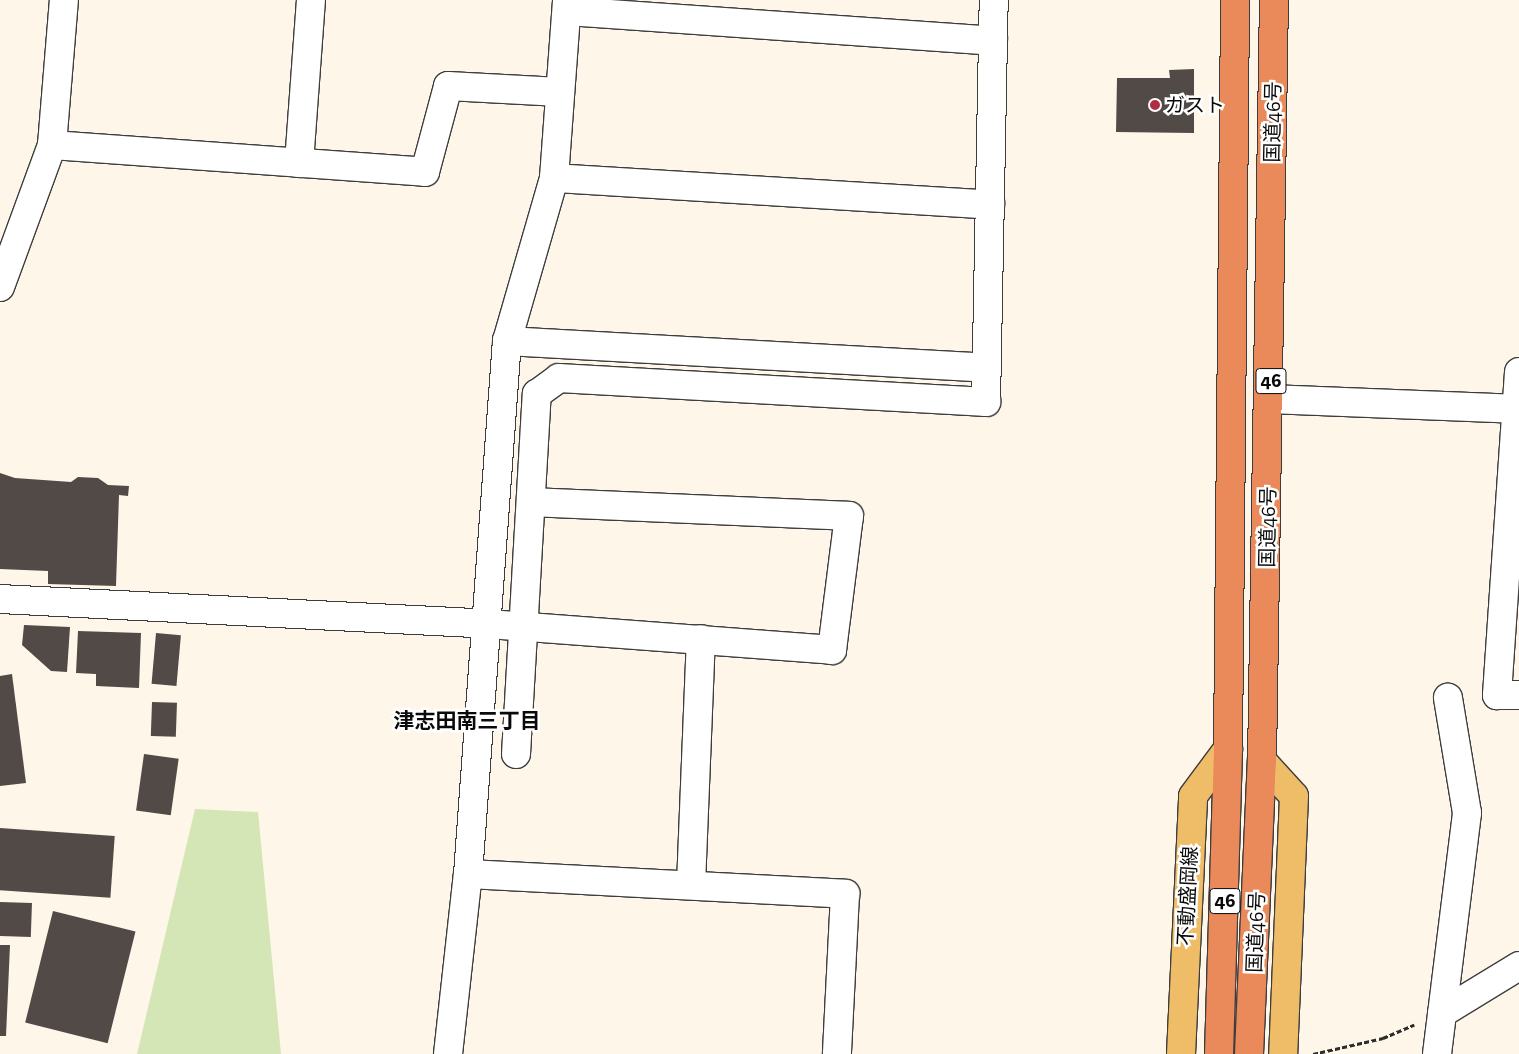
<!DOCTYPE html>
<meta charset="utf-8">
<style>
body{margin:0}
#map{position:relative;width:1519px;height:1054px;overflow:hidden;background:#fef7e9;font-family:"Zilla Slab","Noto Sans JP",serif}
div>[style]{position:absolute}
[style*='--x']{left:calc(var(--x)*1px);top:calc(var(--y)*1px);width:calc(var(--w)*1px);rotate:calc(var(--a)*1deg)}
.green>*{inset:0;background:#d4e5b6}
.building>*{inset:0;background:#524a47;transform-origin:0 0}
.path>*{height:3px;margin-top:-1.5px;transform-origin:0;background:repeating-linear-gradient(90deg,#2c2c2c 0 5px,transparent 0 7.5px)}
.roads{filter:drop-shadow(1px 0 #3d3d3d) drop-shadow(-1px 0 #3d3d3d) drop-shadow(0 1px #3d3d3d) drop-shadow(0 -1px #3d3d3d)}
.minor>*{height:28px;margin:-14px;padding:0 14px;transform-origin:14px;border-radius:14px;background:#fff}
.major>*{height:28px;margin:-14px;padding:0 14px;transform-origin:14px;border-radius:14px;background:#efbd67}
.highway>*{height:28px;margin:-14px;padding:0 14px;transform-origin:14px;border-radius:14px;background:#ea895a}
.dots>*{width:14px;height:14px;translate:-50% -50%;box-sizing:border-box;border:2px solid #fff;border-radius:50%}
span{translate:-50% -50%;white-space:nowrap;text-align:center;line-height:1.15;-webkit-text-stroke:5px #fff;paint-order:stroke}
.shield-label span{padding:1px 4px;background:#fff;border:1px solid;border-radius:4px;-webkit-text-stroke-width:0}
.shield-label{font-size:19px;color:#0a0a0a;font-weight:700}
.poi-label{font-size:20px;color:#0a0a0a}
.left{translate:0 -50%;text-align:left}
.street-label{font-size:20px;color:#0a0a0a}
.neighbourhood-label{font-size:21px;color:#0a0a0a;font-weight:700}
</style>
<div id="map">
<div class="green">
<div style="clip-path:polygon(195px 809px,258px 812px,281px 1054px,137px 1054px)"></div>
</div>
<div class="building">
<div style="clip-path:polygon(1194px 69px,1194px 133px,1116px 132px,1117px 78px,1170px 78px,1169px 70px)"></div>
<div style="clip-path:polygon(0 473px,15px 478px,71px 482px,78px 477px,98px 478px,108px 485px,129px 486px,128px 496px,119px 495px,116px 586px,48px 584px,48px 571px,0 569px)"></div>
<div style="clip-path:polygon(24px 625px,70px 627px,67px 672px,51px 671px,22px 645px)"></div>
<div style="clip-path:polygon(78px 631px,141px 633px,139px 688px,96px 686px,96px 674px,76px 673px)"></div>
<div style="left:156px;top:633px;width:25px;height:51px;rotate:5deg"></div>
<div style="clip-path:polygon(12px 674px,26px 783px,0 786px,0 676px)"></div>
<div style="left:152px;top:702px;width:25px;height:34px;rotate:2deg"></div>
<div style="left:144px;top:754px;width:35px;height:57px;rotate:8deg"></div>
<div style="left:0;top:828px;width:115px;height:62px;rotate:4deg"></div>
<div style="left:0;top:902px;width:32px;height:34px;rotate:2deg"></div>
<div style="left:53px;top:911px;width:85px;height:115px;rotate:14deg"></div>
<div style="clip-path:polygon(0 945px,10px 945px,6px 1036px,0 1036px)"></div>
</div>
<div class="path">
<div style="--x:1313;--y:1054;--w:72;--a:-12.9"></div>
<div style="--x:1383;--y:1038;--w:34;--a:-23"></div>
</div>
<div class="roads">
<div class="minor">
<div style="--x:567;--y:11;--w:427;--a:4"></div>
<div style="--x:52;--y:145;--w:374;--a:4.1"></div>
<div style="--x:425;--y:172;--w:89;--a:-75"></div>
<div style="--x:448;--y:86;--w:112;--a:3.1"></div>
<div style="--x:299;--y:163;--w:163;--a:-85.8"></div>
<div style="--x:554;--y:178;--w:437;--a:3.5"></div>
<div style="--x:0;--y:287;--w:151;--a:-69.9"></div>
<div style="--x:52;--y:145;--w:145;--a:-85.3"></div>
<div style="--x:507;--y:341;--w:480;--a:3.2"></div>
<div style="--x:1519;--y:372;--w:324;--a:93.9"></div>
<div style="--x:1497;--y:695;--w:22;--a:0"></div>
<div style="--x:1270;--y:399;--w:249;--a:2.3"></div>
<div style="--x:0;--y:599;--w:490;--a:2.9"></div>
<div style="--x:489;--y:624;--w:344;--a:4.3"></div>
<div style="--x:832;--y:650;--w:135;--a:-82.8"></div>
<div style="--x:849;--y:516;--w:317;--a:-177.5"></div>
<div style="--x:516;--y:754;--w:361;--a:-86.7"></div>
<div style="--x:537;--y:394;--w:27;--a:-36"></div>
<div style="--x:559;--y:378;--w:428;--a:3.2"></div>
<div style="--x:986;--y:402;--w:402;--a:-88.9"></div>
<div style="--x:468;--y:874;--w:378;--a:3"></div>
<div style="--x:845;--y:894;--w:160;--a:92.9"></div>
<div style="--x:691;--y:885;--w:246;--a:-87.7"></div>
<div style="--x:1442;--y:1013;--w:90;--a:-31.4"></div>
<div style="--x:448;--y:1054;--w:181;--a:-83.7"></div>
<div style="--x:468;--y:874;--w:534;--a:-85.82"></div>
<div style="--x:507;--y:341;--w:170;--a:-73.9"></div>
<div style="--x:554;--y:178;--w:178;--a:-85.8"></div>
<div style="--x:1437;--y:1054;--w:243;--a:-82.9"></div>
<div style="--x:1467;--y:813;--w:117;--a:-99.4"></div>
</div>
<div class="major">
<div style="--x:1262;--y:761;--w:47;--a:47.6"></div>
<div style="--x:1294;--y:796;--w:258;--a:92.4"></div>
<div style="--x:1181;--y:1054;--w:258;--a:-87.3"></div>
<div style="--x:1193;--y:796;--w:59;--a:-53.3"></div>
</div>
<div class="highway">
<div style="--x:1219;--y:1054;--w:305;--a:-88.3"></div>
<div style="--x:1228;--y:749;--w:749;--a:-89.46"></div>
<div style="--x:1249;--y:1054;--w:293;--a:-87.5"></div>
<div style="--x:1262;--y:761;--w:761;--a:-89.1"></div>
</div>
</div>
<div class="dots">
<div style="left:1155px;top:105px;background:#af2d44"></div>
</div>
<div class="shield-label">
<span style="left:1271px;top:381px">46</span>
<span style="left:1225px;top:901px">46</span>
</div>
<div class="poi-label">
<span class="left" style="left:1165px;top:105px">ガスト</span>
</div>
<div class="street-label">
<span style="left:1273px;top:122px;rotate:-89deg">国道46号</span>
<span style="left:1268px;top:527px;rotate:-89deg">国道46号</span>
<span style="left:1188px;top:896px;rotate:-87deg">不動盛岡線</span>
<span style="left:1256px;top:932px;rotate:-88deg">国道46号</span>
</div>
<div class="neighbourhood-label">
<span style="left:467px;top:721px">津志田南三丁目</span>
</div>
</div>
